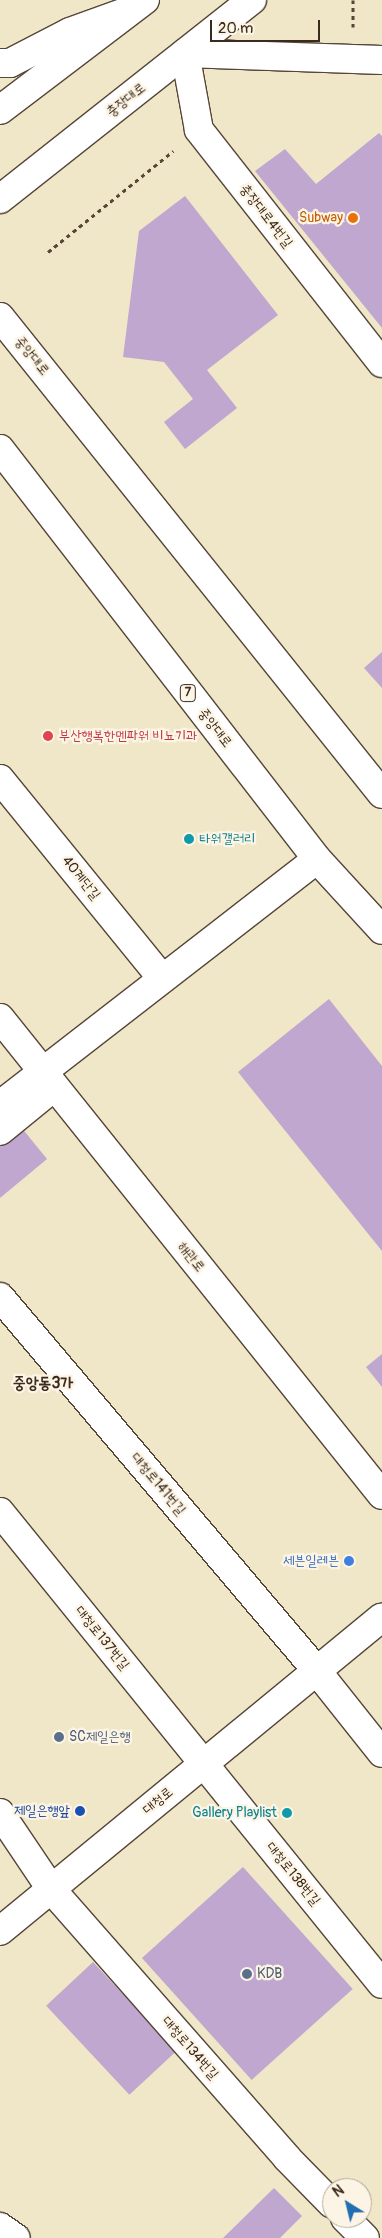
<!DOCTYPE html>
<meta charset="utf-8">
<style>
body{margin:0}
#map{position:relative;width:382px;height:2238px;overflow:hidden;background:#f0e6c8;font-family:Pangolin,"Poor Story",sans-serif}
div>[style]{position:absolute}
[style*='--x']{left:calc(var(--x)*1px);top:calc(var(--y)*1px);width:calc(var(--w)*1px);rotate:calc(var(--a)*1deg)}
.building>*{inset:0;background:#bfa7cf;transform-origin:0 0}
.path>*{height:3px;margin-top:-1.5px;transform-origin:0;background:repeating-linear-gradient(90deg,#564638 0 4px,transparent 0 8px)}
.roads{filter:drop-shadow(1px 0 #564638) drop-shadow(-1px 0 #564638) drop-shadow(0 1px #564638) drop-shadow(0 -1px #564638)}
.minor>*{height:28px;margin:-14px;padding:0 14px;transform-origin:14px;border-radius:14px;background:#fff}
.major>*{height:28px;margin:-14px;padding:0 14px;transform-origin:14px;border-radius:14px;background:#fff}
.dots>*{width:14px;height:14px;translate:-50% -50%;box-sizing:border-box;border:2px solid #fcf5e5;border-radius:50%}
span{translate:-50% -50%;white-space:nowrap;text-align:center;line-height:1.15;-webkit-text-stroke:4.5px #fcf5e5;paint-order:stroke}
.shield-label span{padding:1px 4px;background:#fcf5e5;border:1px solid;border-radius:4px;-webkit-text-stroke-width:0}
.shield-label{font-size:12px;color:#3b2a1e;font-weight:700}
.street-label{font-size:14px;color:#3b2a1e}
.food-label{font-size:14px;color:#c56008}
.right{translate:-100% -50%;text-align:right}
.health-label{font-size:14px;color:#be3a42}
.left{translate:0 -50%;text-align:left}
.culture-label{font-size:14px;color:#0d838f}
.shop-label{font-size:14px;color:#366cbe}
.service-label{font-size:14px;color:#4e5e75}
.transit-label{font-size:14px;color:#164399}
.quarter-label{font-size:16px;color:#3b2a1e;font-weight:700}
.north{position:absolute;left:322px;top:2178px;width:50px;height:50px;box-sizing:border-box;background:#fcf5e5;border:1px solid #afa495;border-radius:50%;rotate:324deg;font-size:14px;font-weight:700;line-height:20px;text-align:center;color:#3b2a1e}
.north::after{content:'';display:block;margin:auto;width:18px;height:22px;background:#1f6fb2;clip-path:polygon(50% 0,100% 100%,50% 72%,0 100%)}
.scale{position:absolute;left:210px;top:20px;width:110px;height:22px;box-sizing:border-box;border:2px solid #3b2a1e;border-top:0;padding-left:6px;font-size:15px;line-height:18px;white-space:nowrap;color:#3b2a1e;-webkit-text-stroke:4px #fcf5e5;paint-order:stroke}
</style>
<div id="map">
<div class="building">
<div style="clip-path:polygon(379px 133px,382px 136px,382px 328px,255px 171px,285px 149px,316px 184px)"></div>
<div style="clip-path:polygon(185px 196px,278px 315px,207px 370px,237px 408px,185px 449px,164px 422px,193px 399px,164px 362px,123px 357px,139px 231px)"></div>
<div style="clip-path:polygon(382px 652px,382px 688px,364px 668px)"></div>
<div style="clip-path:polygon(329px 999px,382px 1066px,382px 1251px,238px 1072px)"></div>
<div style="clip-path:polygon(21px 1127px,47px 1159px,0 1198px,0 1144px)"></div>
<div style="clip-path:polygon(382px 1354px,382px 1387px,366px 1367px)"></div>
<div style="left:243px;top:1867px;width:164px;height:136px;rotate:48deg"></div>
<div style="left:93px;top:1962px;width:122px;height:64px;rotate:47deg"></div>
<div style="clip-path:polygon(274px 2188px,302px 2216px,280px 2238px,223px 2238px)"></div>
</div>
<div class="path">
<div style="--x:353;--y:27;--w:27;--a:-90"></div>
<div style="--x:48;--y:252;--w:161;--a:-38.9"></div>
</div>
<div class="roads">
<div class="minor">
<div style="--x:382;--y:60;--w:197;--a:-178"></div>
<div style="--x:185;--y:53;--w:78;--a:79.7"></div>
<div style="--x:199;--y:130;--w:296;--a:51.9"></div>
<div style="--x:0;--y:63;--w:10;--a:0"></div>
<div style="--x:10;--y:63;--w:68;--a:-27.3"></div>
<div style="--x:70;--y:32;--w:59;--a:-20"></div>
<div style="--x:0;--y:779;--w:257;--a:50.9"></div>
<div style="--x:0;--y:1105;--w:401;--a:-37.8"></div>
<div style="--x:0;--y:1131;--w:70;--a:-39.2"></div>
<div style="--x:0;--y:1297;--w:489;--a:49.7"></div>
<div style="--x:316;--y:1670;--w:106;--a:51.5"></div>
<div style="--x:0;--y:1512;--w:607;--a:51.02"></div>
<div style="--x:0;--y:1813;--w:92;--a:56.1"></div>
<div style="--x:51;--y:1889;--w:358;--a:48.7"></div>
<div style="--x:287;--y:2158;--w:64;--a:45.6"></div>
<div style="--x:345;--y:2218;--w:28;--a:45"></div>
<div style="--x:0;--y:2227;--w:19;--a:35"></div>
</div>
<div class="major">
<div style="--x:0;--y:110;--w:182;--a:-37.2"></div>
<div style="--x:0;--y:199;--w:321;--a:-38.3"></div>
<div style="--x:0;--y:317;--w:611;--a:51.31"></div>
<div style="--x:0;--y:449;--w:518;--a:52.29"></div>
<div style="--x:317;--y:859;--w:96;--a:47.5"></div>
<div style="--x:0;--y:1018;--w:611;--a:51.31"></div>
<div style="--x:0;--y:1931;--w:494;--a:-39.4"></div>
</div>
</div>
<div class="dots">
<div style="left:353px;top:218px;background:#e8710a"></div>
<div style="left:48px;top:736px;background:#e0444e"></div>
<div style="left:189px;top:839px;background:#0f9aa8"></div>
<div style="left:349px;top:1561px;background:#3f7fe0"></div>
<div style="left:59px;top:1737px;background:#5c6f8a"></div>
<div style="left:80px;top:1811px;background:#1a4fb4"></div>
<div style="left:287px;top:1813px;background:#0f9aa8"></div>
<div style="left:247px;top:1974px;background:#5c6f8a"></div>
</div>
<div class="shield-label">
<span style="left:188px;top:693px">7</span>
</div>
<div class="street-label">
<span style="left:126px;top:100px;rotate:-38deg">충장대로</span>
<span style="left:266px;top:216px;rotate:52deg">충장대로4번길</span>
<span style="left:32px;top:356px;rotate:51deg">중앙대로</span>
<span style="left:215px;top:728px;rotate:52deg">중앙대로</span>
<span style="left:81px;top:878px;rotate:51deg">40계단길</span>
<span style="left:191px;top:1257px;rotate:51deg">해관로</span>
<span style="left:158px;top:1484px;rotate:50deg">대청로141번길</span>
<span style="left:102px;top:1638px;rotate:51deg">대청로137번길</span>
<span style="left:158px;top:1801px;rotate:-39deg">대청로</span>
<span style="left:293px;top:1874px;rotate:51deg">대청로138번길</span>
<span style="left:190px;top:2048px;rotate:49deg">대청로134번길</span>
</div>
<div class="food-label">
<span class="right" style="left:343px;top:218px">Subway</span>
</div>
<div class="health-label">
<span class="left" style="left:59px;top:736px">부산행복한멘파워 비뇨기과</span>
</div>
<div class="culture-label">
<span class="left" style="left:199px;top:839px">타워갤러리</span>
<span class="right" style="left:277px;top:1813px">Gallery Playlist</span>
</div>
<div class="shop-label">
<span class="right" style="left:339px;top:1561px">세븐일레븐</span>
</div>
<div class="service-label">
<span class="left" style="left:69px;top:1737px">SC제일은행</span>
<span class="left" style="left:257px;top:1974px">KDB</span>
</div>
<div class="transit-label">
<span class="right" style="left:70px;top:1811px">제일은행앞</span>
</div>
<div class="quarter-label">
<span style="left:43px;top:1383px">중앙동3가</span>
</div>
<div class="north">N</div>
<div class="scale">20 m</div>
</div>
